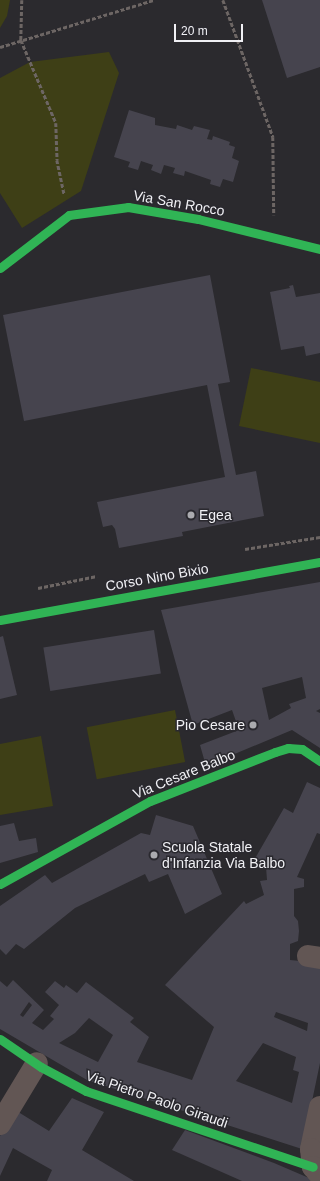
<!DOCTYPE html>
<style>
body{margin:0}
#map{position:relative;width:320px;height:1181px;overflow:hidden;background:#2b2a2e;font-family:Helvetica,sans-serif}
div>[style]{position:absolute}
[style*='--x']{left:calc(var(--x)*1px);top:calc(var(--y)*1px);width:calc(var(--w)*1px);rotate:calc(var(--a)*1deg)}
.green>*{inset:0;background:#3e3f16;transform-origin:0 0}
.building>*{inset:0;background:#46444e;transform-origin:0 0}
.path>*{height:2.5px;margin-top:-1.25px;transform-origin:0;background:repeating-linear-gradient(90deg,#6d6664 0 4px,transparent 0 6px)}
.street>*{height:22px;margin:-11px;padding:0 11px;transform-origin:11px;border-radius:11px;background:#625654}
.fast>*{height:9px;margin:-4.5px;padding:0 4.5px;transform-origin:4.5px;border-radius:4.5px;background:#30b455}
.dots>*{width:11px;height:11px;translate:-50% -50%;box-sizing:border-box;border:2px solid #2a292f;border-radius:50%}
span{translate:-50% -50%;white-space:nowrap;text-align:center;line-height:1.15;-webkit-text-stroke:3px #2a292f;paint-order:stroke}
.street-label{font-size:14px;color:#f0f0f4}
.poi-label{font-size:14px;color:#f0f0f4}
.left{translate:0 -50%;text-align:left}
.right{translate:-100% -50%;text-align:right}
.scale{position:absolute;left:174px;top:24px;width:69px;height:18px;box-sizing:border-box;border:2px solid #f0f0f4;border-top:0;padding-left:5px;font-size:12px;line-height:14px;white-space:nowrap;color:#f0f0f4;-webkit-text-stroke:3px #2a292f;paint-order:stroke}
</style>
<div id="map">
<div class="green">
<div style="clip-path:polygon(0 0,10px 0,7px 16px,0 28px)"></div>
<div style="clip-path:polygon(109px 52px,119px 73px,81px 191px,22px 228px,0 193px,0 78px,30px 62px)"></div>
<div style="clip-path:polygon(251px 368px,320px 382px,320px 443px,239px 426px)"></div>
<div style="left:175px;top:710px;width:53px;height:90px;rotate:79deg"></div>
<div style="clip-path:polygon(41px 736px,53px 806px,0 815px,0 744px)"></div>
</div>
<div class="building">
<div style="clip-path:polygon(262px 0,320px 0,320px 67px,287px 78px)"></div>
<div style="clip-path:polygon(129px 110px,155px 118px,155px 125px,176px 129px,177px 125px,192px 130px,194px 126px,210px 130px,207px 139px,212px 140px,213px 136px,230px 142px,229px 145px,235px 147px,232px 158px,239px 161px,233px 182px,223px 179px,220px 187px,210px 184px,211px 180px,185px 171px,184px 176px,173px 173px,175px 168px,164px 165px,161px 174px,151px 170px,153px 165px,141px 161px,138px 170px,128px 167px,130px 162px,114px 157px)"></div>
<div style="clip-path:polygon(210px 275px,230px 382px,218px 384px,236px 475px,256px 471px,264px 516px,182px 532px,183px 536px,119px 548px,115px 529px,112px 525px,103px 527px,97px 502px,225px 477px,207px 385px,24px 421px,3px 315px)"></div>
<div style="clip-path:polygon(293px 285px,296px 297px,320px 293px,320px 353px,306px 356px,304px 346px,281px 350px,270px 292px,290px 288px,289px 286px)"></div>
<div style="clip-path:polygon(evenodd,320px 582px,320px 709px,316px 711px,320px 713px,320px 748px,292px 730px,206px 766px,200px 745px,239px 730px,232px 710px,193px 725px,161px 610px,320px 582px,302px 677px,306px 698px,289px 704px,291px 708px,269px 720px,262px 688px,302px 677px)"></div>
<div style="left:154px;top:630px;width:44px;height:112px;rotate:81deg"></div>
<div style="clip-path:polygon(3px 636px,17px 695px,0 699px,0 637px)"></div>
<div style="clip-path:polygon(evenodd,307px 782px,320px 788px,320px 834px,317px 833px,297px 877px,304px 879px,304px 887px,294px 889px,294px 916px,298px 921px,299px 931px,298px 941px,290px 944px,290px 960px,320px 963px,320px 1063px,302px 1149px,87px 1080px,0 1029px,0 981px,7px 987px,13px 980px,44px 1010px,32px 1023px,43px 1030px,54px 1019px,50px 1016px,59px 1005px,45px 992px,55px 981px,64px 988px,66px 985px,77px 993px,86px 982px,134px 1018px,130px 1022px,149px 1037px,137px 1062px,192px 1080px,214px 1027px,165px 985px,244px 901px,246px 904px,264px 895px,260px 881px,267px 880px,266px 867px,253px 862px,284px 808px,293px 813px,307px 782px,29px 1002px,32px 1005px,23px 1017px,20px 1015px,29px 1002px,307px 782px,276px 1012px,308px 1023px,307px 1031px,274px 1017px,276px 1012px,307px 782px,89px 1018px,113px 1035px,98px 1062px,59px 1043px,75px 1033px,89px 1018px,307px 782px,263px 1043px,296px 1057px,293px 1070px,299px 1072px,292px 1103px,236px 1081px,263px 1043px)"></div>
<div style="clip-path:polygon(156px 815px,193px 826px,222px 894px,185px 914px,168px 874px,149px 882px,145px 874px,75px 908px,24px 949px,16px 944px,6px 955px,0 949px,0 906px,45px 875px,52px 883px,141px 833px,150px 835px)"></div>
<div style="clip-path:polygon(14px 823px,19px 841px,36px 838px,38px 852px,0 863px,0 826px)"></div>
<div style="clip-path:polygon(72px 1098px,104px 1112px,82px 1150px,134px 1181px,47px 1181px,52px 1170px,13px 1148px,0 1176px,0 1136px,15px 1110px,49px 1131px)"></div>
<div style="clip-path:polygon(185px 1130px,274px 1163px,316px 1181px,242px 1181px,172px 1150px)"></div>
</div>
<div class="path">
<div style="--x:22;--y:0;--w:40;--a:91.4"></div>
<div style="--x:21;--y:40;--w:90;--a:67.1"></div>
<div style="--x:56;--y:123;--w:37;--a:88"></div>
<div style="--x:57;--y:160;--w:35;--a:78"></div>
<div style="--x:223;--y:0;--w:146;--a:69.9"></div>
<div style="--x:273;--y:137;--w:78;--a:89.3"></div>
<div style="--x:0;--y:47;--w:161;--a:-17"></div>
<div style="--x:245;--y:549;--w:76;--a:-9.1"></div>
<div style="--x:38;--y:588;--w:60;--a:-11.5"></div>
</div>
<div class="street">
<div style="--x:308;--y:956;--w:12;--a:9"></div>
<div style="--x:320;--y:1107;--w:43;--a:102.1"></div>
<div style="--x:311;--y:1149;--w:18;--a:84"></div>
<div style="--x:313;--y:1167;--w:11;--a:49"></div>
<div style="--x:0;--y:1124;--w:71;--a:-58.8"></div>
</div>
<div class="fast">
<div style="--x:0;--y:268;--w:87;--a:-37.5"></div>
<div style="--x:69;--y:215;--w:60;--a:-7.7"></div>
<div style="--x:128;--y:207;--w:71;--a:9.7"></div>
<div style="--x:198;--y:219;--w:126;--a:13.8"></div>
<div style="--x:0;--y:620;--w:325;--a:-10.3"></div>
<div style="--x:0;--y:884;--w:171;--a:-29"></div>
<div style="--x:150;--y:801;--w:134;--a:-21.4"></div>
<div style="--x:275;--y:752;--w:14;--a:-17"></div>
<div style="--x:288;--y:748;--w:14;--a:4"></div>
<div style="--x:302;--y:749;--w:22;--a:34"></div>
<div style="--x:0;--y:1039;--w:50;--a:34.3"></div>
<div style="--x:41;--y:1067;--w:51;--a:28.1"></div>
<div style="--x:86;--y:1091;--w:239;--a:18.5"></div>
</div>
<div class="dots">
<div style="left:191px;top:515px;background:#ababaf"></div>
<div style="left:253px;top:725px;background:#ababaf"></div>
<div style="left:154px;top:855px;background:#ababaf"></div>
</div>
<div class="street-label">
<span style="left:179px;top:203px;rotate:10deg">Via San Rocco</span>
<span style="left:157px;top:577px;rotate:-10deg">Corso Nino Bixio</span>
<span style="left:184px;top:774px;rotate:-22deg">Via Cesare Balbo</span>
<span style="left:157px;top:1099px;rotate:19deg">Via Pietro Paolo Giraudi</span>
</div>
<div class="poi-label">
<span class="left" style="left:199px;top:515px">Egea</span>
<span class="right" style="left:245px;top:725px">Pio Cesare</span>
<span class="left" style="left:162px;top:855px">Scuola Statale<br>d'Infanzia Via Balbo</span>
</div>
<div class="scale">20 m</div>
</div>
